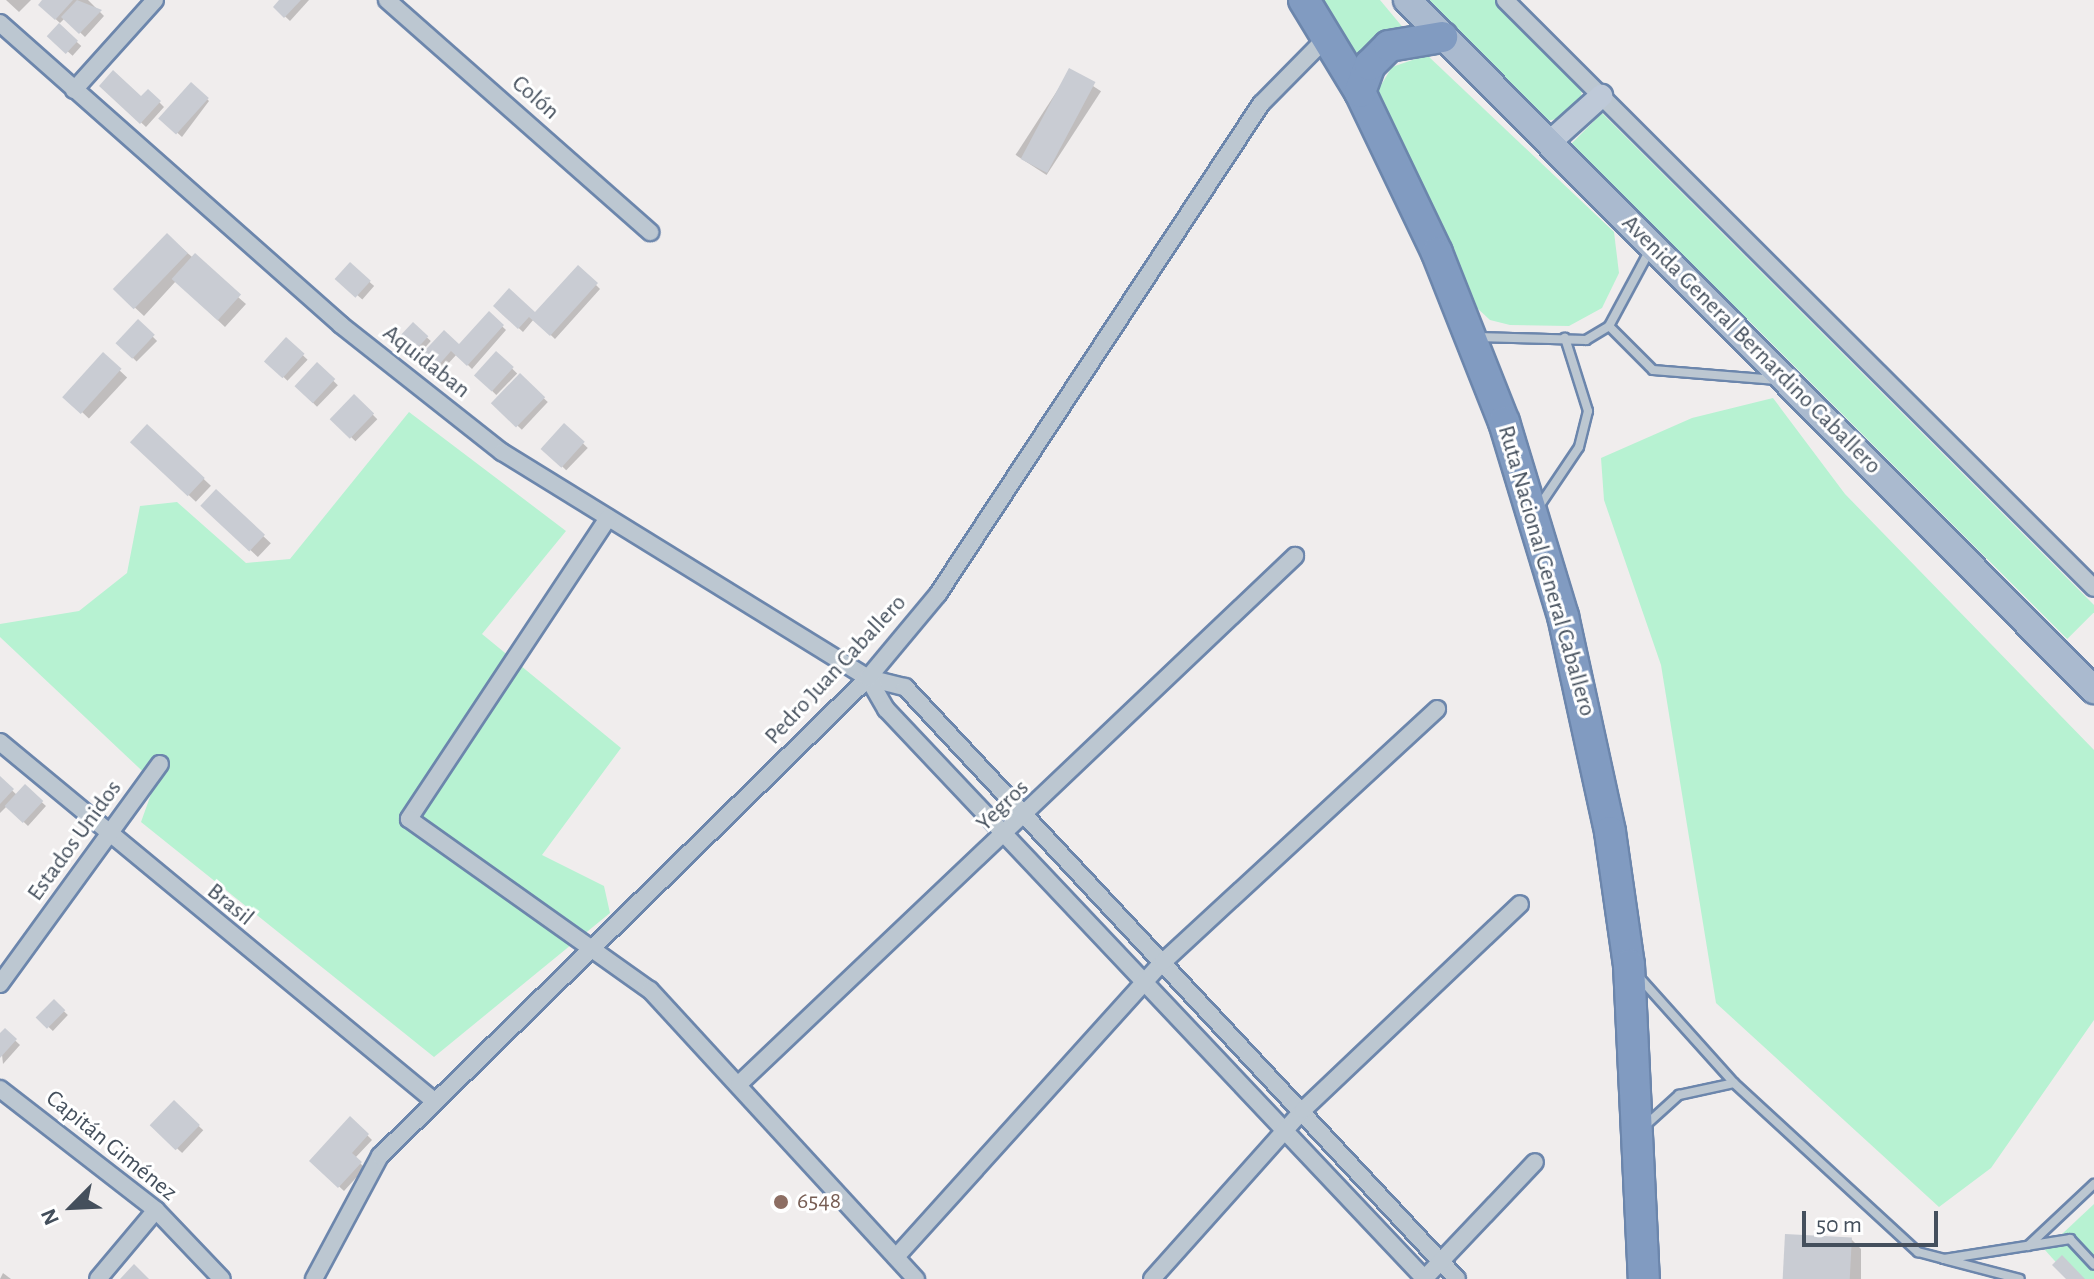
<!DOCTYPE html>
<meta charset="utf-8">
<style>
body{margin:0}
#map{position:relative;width:2094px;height:1279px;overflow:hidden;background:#f0eded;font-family:"Alegreya Sans",sans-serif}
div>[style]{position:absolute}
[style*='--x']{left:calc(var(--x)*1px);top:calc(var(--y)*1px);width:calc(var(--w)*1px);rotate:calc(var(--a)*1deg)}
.green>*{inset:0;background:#b7f2d2;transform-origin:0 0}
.shadow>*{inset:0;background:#0003;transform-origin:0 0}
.building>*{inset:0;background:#c9ccd3;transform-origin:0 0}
.roads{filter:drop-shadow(2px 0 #6c86ac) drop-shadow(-2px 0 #6c86ac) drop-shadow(0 2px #6c86ac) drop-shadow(0 -2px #6c86ac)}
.lane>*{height:8px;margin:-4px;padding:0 4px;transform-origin:4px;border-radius:4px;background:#bcc7d1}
.street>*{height:16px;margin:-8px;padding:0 8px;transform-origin:8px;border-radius:8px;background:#bcc7d1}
.secondary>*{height:22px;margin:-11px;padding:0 11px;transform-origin:11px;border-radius:11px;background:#bec9d8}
.primary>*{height:26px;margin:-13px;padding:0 13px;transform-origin:13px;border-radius:13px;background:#aabacf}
.highway>*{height:30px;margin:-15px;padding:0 15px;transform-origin:15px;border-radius:15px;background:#819bc1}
.dots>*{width:22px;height:22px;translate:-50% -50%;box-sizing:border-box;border:4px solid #fff;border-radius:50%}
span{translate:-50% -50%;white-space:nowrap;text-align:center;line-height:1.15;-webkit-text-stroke:6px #fff;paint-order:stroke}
.street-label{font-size:24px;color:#444f5c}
.education-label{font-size:24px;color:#785e54}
.left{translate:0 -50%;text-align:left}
.north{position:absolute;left:32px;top:1167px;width:80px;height:80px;-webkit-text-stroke:6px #fff;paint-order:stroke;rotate:246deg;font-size:22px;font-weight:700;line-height:32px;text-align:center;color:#444f5c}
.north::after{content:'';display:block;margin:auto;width:28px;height:36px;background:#444f5c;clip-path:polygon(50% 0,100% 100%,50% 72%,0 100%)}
.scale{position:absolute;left:1802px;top:1211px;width:136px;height:36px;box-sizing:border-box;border:4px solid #444f5c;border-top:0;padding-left:10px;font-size:24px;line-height:28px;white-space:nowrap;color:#444f5c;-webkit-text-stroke:6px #fff;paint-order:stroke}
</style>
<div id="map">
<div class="green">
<div style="clip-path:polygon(1314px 0,1380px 0,1405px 30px,1354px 63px)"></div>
<div style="clip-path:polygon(1426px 0,1498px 0,1582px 83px,1581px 103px,1570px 116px,1547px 121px)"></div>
<div style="clip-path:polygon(1427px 55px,1614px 232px,1619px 273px,1602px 308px,1569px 326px,1510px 325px,1490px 320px,1463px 295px,1375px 95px,1392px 67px)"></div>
<div style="left:1602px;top:113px;width:701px;height:43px;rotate:45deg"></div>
<div style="clip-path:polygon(1773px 398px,1845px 494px,2094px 750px,2094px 1020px,1991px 1168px,1939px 1207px,1716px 1003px,1661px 665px,1604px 500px,1601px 458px,1692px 418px)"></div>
<div style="clip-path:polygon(409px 412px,566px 531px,482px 634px,621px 748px,542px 855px,604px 886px,610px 913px,434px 1057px,141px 822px,155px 783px,0 637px,0 624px,79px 611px,127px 573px,140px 506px,177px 502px,246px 563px,290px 559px)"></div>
<div style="clip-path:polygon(2094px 1204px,2094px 1279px,2071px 1279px,2045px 1250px)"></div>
</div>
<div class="shadow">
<div style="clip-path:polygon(6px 0,31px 0,19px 12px)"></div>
<div style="clip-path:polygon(45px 0,88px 0,104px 16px,85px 37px,65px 18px,60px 23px,40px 5px)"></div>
<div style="clip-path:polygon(282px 0,309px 0,290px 21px,275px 7px)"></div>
<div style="left:59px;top:26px;width:30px;height:13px;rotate:42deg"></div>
<div style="left:1070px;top:71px;width:37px;height:100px;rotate:33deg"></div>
<div style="clip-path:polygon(191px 84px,209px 101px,182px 137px,161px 118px)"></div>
<div style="clip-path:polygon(102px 86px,141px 99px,148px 91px,164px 107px,146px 127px)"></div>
<div style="clip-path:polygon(168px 236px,246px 304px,225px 327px,176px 281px,144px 316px,117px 291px)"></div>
<div style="left:350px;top:265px;width:32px;height:18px;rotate:41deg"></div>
<div style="clip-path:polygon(578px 267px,600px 289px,555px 339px,534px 319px,523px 332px,495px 306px,535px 314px)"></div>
<div style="clip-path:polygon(489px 314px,506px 330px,472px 369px,457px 354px,435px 378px,418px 361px,459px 347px)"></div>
<div style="left:138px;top:322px;width:27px;height:29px;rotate:45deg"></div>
<div style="left:413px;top:325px;width:24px;height:18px;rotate:42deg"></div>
<div style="left:286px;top:339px;width:30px;height:29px;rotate:44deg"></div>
<div style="left:497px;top:354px;width:28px;height:30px;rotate:44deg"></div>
<div style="left:103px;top:355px;width:33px;height:56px;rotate:43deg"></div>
<div style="left:317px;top:365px;width:29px;height:30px;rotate:44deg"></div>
<div style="left:520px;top:376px;width:38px;height:38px;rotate:43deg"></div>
<div style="left:354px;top:396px;width:33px;height:31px;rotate:45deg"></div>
<div style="left:564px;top:425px;width:33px;height:31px;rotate:44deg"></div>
<div style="left:148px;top:427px;width:86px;height:22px;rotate:43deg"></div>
<div style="left:216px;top:492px;width:75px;height:19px;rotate:43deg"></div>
<div style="clip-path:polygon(0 779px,18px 796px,25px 787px,46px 806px,28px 826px,7px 806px,0 813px)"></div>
<div style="left:54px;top:1002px;width:19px;height:22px;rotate:43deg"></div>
<div style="clip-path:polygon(5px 1031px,20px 1045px,3px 1064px,0 1036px)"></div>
<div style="left:174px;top:1103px;width:40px;height:31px;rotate:43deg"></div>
<div style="clip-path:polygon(351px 1119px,372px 1140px,355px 1158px,365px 1168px,344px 1191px,312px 1161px)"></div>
<div style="clip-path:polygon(1851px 1239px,1861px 1249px,1861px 1279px,1790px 1279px)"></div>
<div style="clip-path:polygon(3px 1273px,11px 1279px,0 1279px)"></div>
</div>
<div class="building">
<div style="clip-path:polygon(42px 0,73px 0,55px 20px,38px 5px)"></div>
<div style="clip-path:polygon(77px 0,102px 10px,79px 34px,61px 17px)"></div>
<div style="clip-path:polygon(279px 0,301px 0,284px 18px,273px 7px)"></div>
<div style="left:59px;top:23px;width:26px;height:18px;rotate:43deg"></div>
<div style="left:1069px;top:68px;width:30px;height:103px;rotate:28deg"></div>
<div style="clip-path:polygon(113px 70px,141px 96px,148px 89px,161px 101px,140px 124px,99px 86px)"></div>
<div style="left:191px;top:82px;width:24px;height:49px;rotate:42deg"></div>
<div style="left:167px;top:233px;width:29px;height:78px;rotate:44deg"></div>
<div style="left:195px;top:253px;width:62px;height:35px;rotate:42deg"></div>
<div style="left:350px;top:262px;width:28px;height:23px;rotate:42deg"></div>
<div style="clip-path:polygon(578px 265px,598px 283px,550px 336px,529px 317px,518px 329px,493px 306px,509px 288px,535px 312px)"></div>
<div style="clip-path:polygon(489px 311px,504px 325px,467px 366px,451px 351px,430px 375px,415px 361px,444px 330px,459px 344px)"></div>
<div style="left:138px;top:319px;width:23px;height:33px;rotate:43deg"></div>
<div style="left:413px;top:322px;width:21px;height:22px;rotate:43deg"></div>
<div style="left:286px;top:337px;width:25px;height:33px;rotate:42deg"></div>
<div style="left:496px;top:351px;width:24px;height:33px;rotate:42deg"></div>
<div style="left:103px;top:352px;width:25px;height:61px;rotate:42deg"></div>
<div style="left:317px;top:362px;width:25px;height:33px;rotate:43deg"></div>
<div style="left:520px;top:373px;width:35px;height:42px;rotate:44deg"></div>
<div style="left:354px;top:394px;width:28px;height:35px;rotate:44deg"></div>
<div style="left:564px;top:423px;width:28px;height:35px;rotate:42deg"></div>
<div style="left:147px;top:424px;width:79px;height:25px;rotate:43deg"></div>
<div style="left:216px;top:489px;width:67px;height:23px;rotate:43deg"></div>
<div style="clip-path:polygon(0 776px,14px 789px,0 804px)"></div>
<div style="left:25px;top:784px;width:25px;height:30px;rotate:43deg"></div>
<div style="left:54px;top:999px;width:16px;height:26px;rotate:45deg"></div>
<div style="clip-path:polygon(5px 1028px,17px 1039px,0 1058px,0 1033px)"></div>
<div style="left:174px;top:1100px;width:36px;height:35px;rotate:44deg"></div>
<div style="clip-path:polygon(350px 1116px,369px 1134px,352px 1153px,362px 1162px,338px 1188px,309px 1161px)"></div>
<div style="left:1785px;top:1234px;width:67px;height:45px;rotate:3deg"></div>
<div style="clip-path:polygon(2062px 1255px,2085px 1279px,2066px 1279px,2052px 1265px)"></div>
<div style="clip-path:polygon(134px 1264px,149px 1279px,120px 1279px)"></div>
</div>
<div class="roads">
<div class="lane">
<div style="--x:1609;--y:326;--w:62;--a:45"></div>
<div style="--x:1653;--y:370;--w:124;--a:4.6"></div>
<div style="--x:1477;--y:337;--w:109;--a:1.6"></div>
<div style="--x:1586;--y:340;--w:27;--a:-31"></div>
<div style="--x:1609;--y:326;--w:86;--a:-61.7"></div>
<div style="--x:1538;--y:508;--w:73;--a:-56.1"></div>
<div style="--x:1579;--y:447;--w:37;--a:-76"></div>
<div style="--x:1588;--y:411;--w:77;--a:-107.5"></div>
<div style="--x:1638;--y:976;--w:144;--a:48.1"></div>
<div style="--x:1734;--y:1083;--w:250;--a:42.6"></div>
<div style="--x:1918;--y:1252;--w:27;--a:15"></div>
<div style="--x:1944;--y:1259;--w:128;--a:-9"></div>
<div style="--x:2070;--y:1239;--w:35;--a:47"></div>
<div style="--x:1648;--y:1123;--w:42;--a:-42.1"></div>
<div style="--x:1679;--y:1095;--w:56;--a:-12.3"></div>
<div style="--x:2028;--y:1246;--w:91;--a:-43.2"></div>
<div style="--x:1947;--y:1260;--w:75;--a:14.6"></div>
</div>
<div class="street">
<div style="--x:387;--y:0;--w:351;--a:41.4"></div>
<div style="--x:1505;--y:0;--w:832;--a:44.95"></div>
<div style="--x:0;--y:23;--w:456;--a:41.5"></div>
<div style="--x:341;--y:325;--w:205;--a:38.3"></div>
<div style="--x:502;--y:452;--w:430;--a:31.7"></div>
<div style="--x:868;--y:678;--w:38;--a:14"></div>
<div style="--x:905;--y:687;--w:809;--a:47"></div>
<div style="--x:74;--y:90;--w:121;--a:-48"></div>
<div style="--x:608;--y:518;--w:361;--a:123.5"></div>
<div style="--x:409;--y:819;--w:296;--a:35.4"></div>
<div style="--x:650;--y:990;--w:393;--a:47.4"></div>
<div style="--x:868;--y:678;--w:36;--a:60"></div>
<div style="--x:886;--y:709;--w:784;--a:46.6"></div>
<div style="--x:0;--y:742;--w:562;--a:39.58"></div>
<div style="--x:0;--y:984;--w:272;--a:-54"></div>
<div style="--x:739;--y:1084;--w:767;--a:-43.52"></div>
<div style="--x:0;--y:1089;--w:197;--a:37.8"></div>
<div style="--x:156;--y:1210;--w:95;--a:46.3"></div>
<div style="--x:896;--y:1257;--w:398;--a:-47.9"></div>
<div style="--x:1163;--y:962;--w:373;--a:-42.7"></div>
<div style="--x:98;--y:1279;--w:90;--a:-50"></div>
<div style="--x:314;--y:1279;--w:140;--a:-61.8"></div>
<div style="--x:380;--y:1156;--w:683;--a:-44.41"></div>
<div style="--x:868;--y:678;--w:109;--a:-50.2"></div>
<div style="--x:938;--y:594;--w:587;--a:-56.61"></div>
<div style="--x:1261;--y:104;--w:94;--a:-45.4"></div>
<div style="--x:1152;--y:1279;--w:227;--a:-48.2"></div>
<div style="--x:1303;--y:1110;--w:299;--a:-43.5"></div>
<div style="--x:1424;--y:1279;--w:161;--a:-46.5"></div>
</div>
<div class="secondary">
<div style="--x:1550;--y:142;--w:69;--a:-42"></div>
</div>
<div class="primary">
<div style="--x:1407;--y:0;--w:974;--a:45.12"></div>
</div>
<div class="highway">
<div style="--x:1304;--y:0;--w:108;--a:58.7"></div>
<div style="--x:1360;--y:92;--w:178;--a:64.4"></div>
<div style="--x:1437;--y:253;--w:182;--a:68.4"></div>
<div style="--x:1504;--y:422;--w:203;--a:73.1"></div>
<div style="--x:1563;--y:616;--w:221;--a:77.7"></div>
<div style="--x:1610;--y:832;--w:134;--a:81.9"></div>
<div style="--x:1629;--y:965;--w:314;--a:87.3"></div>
<div style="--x:1360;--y:92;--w:29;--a:-70"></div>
<div style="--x:1370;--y:65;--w:27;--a:-45"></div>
<div style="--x:1389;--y:46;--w:54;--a:-9.6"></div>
</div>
</div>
<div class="dots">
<div style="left:781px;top:1202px;background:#8d6e63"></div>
</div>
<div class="street-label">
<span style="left:535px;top:98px;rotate:41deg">Colón</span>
<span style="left:1751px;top:345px;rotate:45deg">Avenida General Bernardino Caballero</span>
<span style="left:426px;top:362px;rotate:38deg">Aquidaban</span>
<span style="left:1546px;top:571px;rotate:74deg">Ruta Nacional General Caballero</span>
<span style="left:836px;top:670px;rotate:-47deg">Pedro Juan Caballero</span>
<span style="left:1003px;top:806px;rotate:-44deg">Yegros</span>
<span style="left:75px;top:841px;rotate:-54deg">Estados Unidos</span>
<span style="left:230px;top:905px;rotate:39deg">Brasil</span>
<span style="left:111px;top:1146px;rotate:39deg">Capitán Giménez</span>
</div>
<div class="education-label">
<span class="left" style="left:797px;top:1202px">6548</span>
</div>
<div class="north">N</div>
<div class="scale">50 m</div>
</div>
